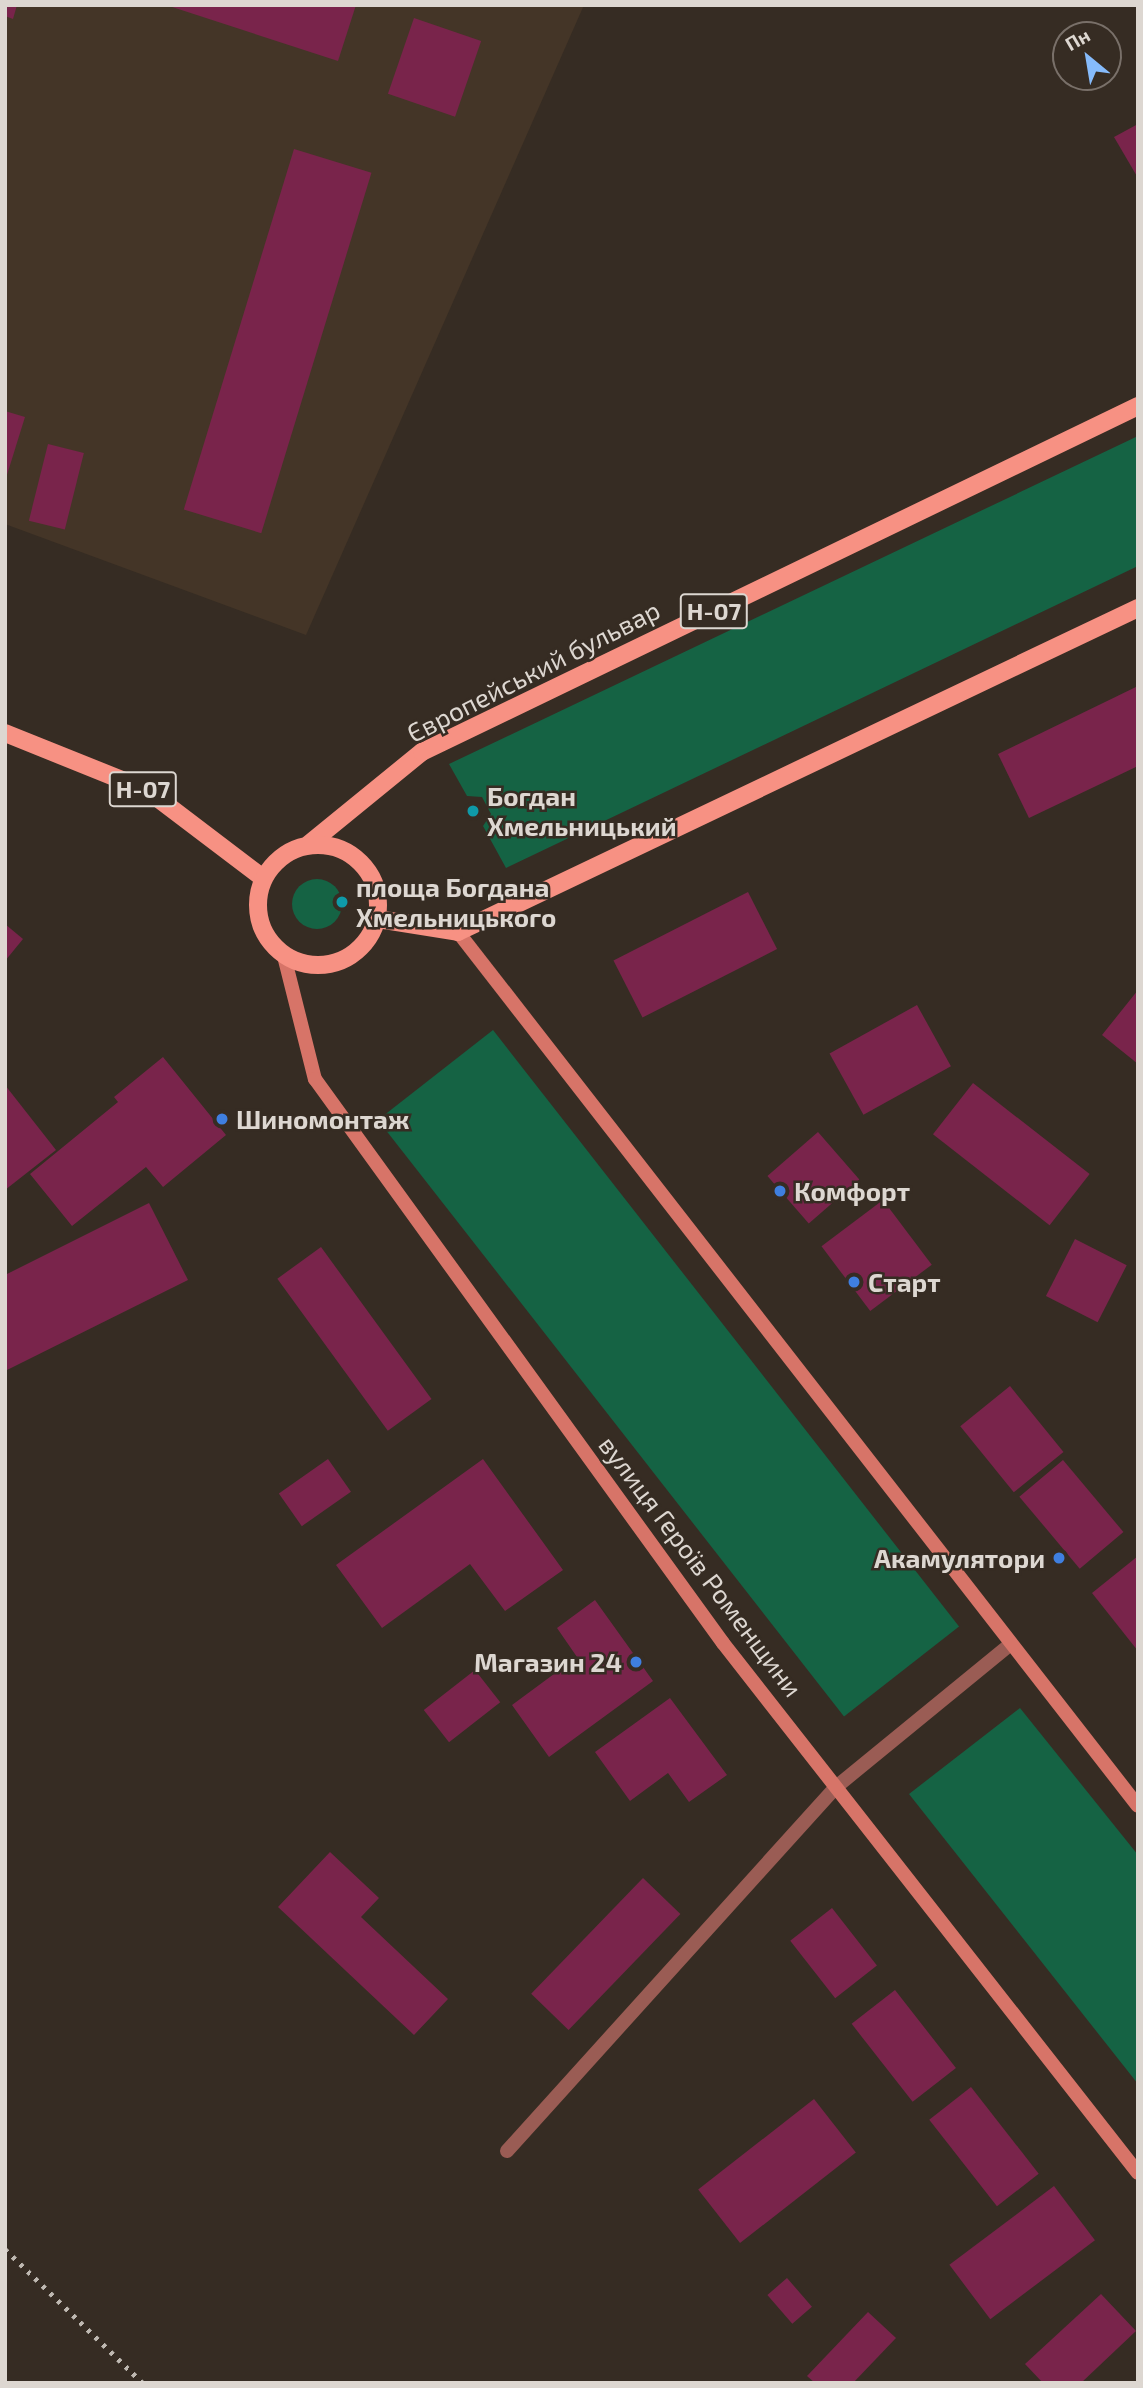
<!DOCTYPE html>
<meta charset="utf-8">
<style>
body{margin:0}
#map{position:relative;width:1143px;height:2388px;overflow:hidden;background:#362c23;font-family:"Exo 2",sans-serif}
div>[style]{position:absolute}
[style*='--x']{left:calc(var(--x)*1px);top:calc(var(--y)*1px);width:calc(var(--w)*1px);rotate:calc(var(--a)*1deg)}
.built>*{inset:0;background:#443527}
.green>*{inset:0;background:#156344;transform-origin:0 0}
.round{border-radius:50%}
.building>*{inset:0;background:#79244b;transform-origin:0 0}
.lane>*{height:14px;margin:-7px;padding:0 7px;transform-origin:7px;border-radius:7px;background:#9a5c54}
.secondary>*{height:14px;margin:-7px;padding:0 7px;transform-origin:7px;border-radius:7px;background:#d77468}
.primary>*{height:18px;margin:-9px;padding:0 9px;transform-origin:9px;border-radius:9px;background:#f79183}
.primary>.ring{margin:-9px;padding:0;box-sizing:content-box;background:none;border:18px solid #f79183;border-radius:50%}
.rail>*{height:5px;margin-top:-2.5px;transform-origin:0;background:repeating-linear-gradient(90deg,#beb8b1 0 3.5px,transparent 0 10.5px)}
.dots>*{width:19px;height:19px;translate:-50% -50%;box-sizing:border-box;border:4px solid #362c23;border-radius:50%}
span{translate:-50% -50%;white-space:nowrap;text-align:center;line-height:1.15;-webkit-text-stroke:5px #362c23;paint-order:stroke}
.shield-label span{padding:2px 5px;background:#362c23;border:2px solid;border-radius:5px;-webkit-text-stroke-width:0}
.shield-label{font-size:24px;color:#ddd7d1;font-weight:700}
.street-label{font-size:26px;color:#ddd7d1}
.poi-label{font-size:26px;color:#ddd7d1;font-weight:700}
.left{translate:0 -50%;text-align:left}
.right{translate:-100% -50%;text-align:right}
.frame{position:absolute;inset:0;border:7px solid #ddd7d1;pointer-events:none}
.north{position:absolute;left:1052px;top:21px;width:70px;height:70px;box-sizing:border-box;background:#362c23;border:2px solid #797069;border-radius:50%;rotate:330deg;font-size:19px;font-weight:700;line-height:28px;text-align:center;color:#ddd7d1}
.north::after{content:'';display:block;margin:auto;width:24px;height:32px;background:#86bbfb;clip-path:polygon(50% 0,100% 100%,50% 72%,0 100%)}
</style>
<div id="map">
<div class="built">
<div style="clip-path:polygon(5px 5px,584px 5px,306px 635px,5px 524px)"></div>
</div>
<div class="green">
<div style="clip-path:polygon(1138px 436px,1138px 566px,506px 868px,483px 826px,491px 814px,482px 797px,467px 796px,449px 764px)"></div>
<div class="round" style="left:292px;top:879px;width:50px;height:50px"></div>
<div style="left:493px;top:1030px;width:757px;height:146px;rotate:52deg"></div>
<div style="clip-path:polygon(1020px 1708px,1138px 1855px,1138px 2084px,909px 1794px)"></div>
</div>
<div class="building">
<div style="clip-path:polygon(5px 5px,17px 5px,13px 19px,5px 16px)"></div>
<div style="clip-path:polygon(166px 5px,356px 5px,338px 61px)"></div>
<div style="left:414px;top:18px;width:71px;height:80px;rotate:19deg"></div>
<div style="clip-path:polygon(1138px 124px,1138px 178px,1114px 137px)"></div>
<div style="left:294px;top:149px;width:81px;height:377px;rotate:17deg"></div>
<div style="clip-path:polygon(5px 411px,25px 417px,6px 478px,5px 478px)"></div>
<div style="left:48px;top:444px;width:37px;height:79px;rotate:14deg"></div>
<div style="clip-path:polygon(1138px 686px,1138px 766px,1029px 818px,998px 754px)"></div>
<div style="left:748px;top:892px;width:64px;height:151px;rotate:63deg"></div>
<div style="clip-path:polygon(5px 924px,23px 939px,5px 961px)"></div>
<div style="clip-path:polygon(1138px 990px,1138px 1064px,1102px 1035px)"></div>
<div style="left:917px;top:1005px;width:70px;height:100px;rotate:61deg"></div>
<div style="clip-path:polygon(163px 1057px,226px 1135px,163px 1187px,146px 1167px,72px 1226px,30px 1174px,118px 1102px,114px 1097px)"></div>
<div style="left:973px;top:1083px;width:148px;height:65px;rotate:38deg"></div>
<div style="clip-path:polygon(5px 1085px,56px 1150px,5px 1190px)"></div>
<div style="left:818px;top:1132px;width:63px;height:67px;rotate:49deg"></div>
<div style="left:883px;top:1200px;width:81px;height:77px;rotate:53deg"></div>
<div style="clip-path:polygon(149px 1203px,188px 1280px,5px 1371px,5px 1275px)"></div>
<div style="left:1075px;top:1239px;width:58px;height:64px;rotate:27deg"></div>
<div style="left:321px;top:1247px;width:188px;height:54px;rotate:54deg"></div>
<div style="left:1010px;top:1386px;width:85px;height:64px;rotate:51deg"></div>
<div style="left:328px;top:1459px;width:40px;height:60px;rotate:55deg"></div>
<div style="clip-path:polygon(483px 1459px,563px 1570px,505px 1611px,470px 1564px,382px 1628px,336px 1565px)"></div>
<div style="left:1063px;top:1460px;width:94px;height:57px;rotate:50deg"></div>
<div style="clip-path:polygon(1138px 1556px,1138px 1651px,1092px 1593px)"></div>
<div style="clip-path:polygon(595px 1600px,653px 1681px,549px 1757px,512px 1705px,577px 1657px,557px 1628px)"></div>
<div style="left:475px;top:1670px;width:41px;height:65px;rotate:52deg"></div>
<div style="clip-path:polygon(670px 1698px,727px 1775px,689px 1802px,668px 1773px,630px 1801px,595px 1752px)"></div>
<div style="clip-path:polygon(330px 1852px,379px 1898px,361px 1917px,448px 1999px,414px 2035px,278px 1907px)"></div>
<div style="left:643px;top:1878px;width:52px;height:161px;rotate:44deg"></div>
<div style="left:832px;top:1908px;width:73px;height:53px;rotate:52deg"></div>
<div style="left:895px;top:1990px;width:99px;height:55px;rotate:52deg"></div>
<div style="left:971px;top:2087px;width:110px;height:53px;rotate:52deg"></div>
<div style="left:814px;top:2099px;width:68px;height:147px;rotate:52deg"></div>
<div style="left:1054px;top:2186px;width:68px;height:131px;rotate:53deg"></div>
<div style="left:787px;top:2278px;width:38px;height:26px;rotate:49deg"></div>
<div style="clip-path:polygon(1101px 2294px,1136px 2331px,1081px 2383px,1043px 2383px,1025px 2364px)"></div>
<div style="clip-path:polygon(868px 2312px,896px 2338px,853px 2383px,815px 2383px,807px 2376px)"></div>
</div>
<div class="lane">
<div style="--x:507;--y:2151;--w:491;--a:-47.9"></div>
<div style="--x:836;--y:1787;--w:226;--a:-39.3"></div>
</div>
<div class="secondary">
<div style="--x:458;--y:932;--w:1107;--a:52.12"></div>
<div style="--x:284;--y:956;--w:127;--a:75.9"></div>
<div style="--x:315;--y:1079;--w:696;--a:54.12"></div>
<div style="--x:723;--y:1643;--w:673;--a:51.94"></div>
</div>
<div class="primary">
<div style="--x:5;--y:733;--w:153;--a:21.9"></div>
<div style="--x:147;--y:790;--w:146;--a:37.2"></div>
<div style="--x:309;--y:844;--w:146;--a:-39.2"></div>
<div style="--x:422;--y:752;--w:795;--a:-25.79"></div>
<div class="ring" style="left:258px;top:845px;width:102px;height:102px"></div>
<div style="--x:378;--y:919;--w:81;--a:9.2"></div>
<div style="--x:458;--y:932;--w:753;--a:-25.48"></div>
</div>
<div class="rail">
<div style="--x:5;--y:2249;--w:192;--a:44.2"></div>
</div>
<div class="dots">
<div style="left:473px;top:811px;background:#0f9aa8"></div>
<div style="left:342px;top:902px;background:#0f9aa8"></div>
<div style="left:222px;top:1119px;background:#3f7fe0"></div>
<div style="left:780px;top:1191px;background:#3f7fe0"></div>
<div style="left:854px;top:1282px;background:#3f7fe0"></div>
<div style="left:1059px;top:1558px;background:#3f7fe0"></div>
<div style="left:636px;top:1662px;background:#3f7fe0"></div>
</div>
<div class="shield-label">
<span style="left:714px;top:611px">Н-07</span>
<span style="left:143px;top:789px">Н-07</span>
</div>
<div class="street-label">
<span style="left:533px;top:671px;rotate:-27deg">Європейський бульвар</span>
<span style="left:701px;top:1566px;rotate:53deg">вулиця Героїв Роменщини</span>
</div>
<div class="poi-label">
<span class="left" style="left:487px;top:811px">Богдан<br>Хмельницький</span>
<span class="left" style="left:356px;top:902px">площа Богдана<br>Хмельницького</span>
<span class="left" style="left:236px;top:1119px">Шиномонтаж</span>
<span class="left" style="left:794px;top:1191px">Комфорт</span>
<span class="left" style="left:868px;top:1282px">Старт</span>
<span class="right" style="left:1045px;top:1558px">Акамулятори</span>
<span class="right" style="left:622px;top:1662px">Магазин 24</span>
</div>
<div class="frame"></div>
<div class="north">Пн</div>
</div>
